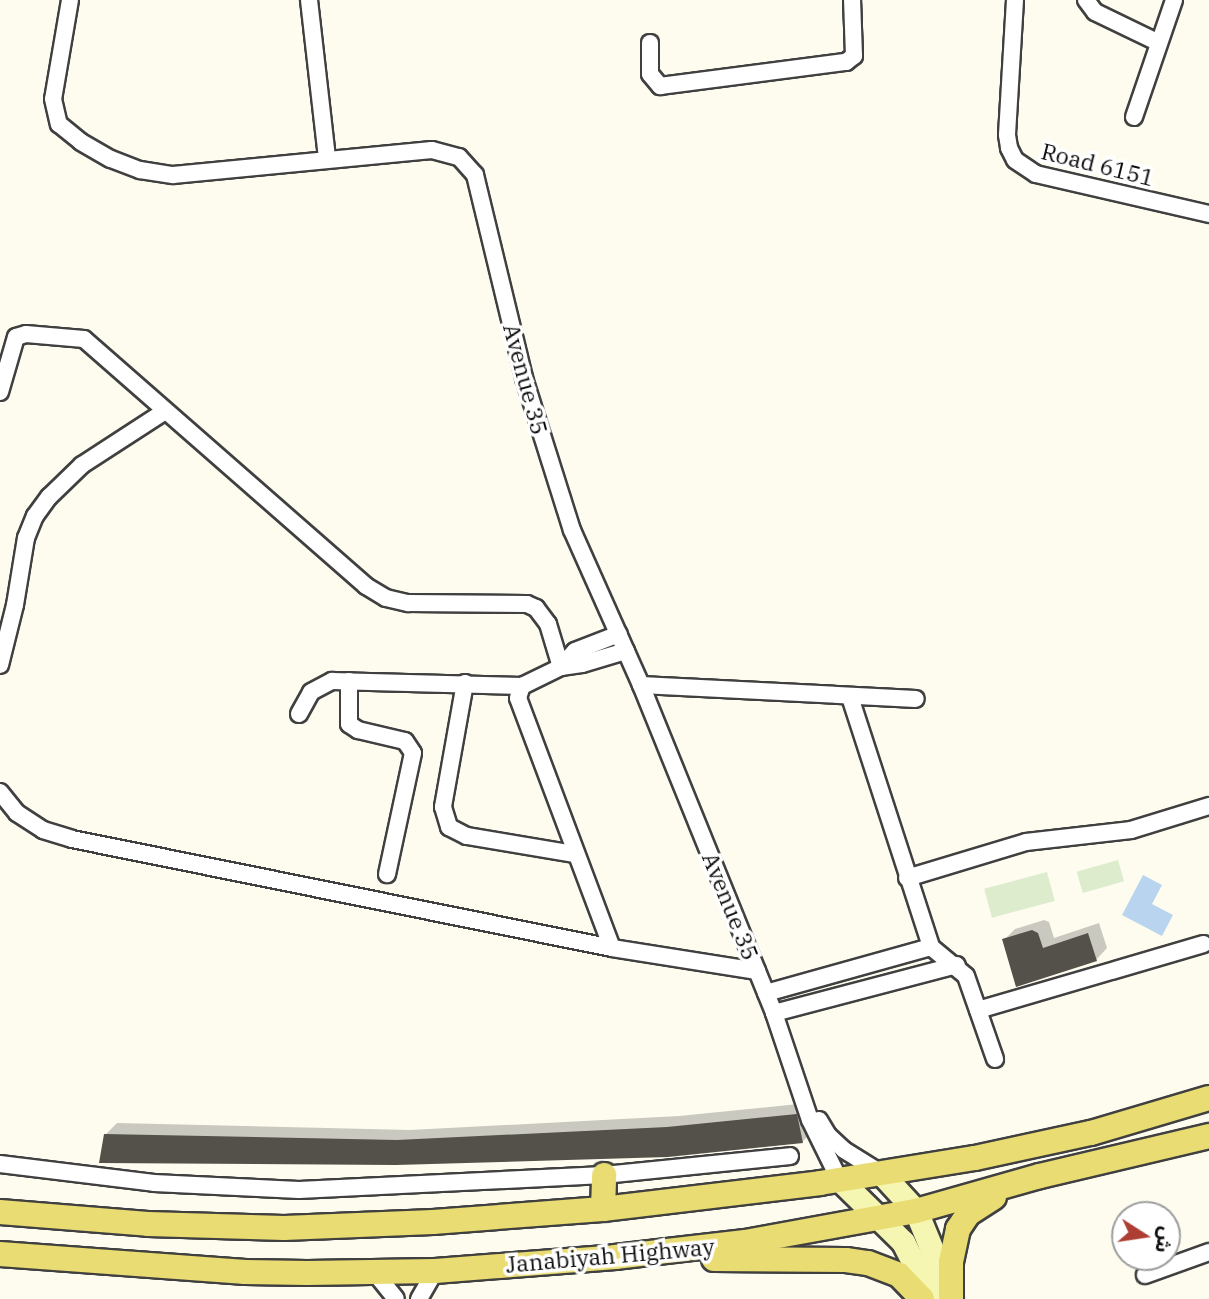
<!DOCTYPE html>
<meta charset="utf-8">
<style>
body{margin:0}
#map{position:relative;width:1209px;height:1299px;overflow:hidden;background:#fdfcef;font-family:"IBM Plex Serif","Noto Sans Arabic",serif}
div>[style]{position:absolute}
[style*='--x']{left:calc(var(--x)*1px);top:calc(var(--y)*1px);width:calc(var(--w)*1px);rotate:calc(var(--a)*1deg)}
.pitch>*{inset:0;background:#ddeccd;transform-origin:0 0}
.water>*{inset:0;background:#b9d4ef}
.shadow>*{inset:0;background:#0003}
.building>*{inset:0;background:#54504a}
.roads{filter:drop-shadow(2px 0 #404040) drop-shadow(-2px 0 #404040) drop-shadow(0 2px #404040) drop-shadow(0 -2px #404040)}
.street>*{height:16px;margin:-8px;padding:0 8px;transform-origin:8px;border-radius:8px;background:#fff}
.secondary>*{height:23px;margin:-11.5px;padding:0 11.5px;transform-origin:11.5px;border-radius:11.5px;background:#f5f6b1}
.primary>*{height:24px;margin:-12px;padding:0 12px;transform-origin:12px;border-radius:12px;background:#e9dc72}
span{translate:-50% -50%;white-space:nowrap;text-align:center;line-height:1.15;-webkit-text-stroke:7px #fff;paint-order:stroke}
.street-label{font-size:23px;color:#0d0d0d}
.north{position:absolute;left:1111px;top:1201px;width:70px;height:70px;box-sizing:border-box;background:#fff;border:2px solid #9e9e9e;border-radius:50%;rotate:102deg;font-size:19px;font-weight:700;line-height:28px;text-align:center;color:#0d0d0d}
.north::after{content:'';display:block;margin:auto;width:24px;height:32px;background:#ae3e34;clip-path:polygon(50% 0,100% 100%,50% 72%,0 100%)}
</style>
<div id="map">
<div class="pitch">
<div style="left:1118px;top:860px;width:22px;height:43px;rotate:74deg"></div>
<div style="left:1047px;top:872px;width:30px;height:65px;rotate:75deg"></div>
</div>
<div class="water">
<div style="clip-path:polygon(1143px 875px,1162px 885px,1152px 904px,1173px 915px,1162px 936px,1122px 915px)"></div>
</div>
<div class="shadow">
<div style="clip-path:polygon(1044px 920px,1049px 922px,1054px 938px,1099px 923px,1107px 948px,1096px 960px,1004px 940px,1015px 929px)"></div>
<div style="clip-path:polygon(808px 1103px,813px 1131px,802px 1142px,668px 1155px,105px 1135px,117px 1123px,410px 1130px,679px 1116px)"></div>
</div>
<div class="building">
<div style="clip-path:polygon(1032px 930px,1038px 933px,1043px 948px,1088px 933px,1097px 961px,1016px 987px,1002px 939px)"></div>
<div style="clip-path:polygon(797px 1114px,803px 1143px,668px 1157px,396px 1165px,99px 1163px,104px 1134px,397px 1140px,667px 1127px)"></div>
</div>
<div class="roads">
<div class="street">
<div style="--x:70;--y:0;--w:100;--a:99.7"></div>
<div style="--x:53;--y:99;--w:26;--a:77"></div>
<div style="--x:59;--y:124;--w:28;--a:39"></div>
<div style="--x:81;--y:142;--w:34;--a:30"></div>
<div style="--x:111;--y:159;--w:31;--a:21"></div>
<div style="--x:140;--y:170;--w:33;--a:9"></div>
<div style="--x:173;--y:175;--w:260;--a:-5.5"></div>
<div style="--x:432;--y:150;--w:28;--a:15"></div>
<div style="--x:459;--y:157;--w:24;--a:48"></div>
<div style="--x:475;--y:175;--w:209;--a:76.4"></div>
<div style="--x:524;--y:378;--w:159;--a:72.5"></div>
<div style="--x:572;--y:530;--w:170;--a:66"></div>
<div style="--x:641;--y:685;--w:354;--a:67.9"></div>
<div style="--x:774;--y:1013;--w:113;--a:71.4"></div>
<div style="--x:810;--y:1120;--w:66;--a:63.8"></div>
<div style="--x:309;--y:0;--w:160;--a:83.5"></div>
<div style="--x:1015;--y:0;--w:135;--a:93.4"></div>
<div style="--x:1007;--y:135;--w:13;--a:81"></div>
<div style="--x:1009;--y:148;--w:13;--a:63"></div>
<div style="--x:1015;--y:160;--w:25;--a:34"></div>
<div style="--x:1036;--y:174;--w:178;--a:13"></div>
<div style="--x:1086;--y:0;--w:15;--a:53"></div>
<div style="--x:1095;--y:12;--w:71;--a:25.8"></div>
<div style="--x:650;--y:43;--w:31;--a:90"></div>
<div style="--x:650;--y:74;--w:16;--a:50"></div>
<div style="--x:660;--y:86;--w:188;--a:-7.4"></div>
<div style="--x:846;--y:62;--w:10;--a:-37"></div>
<div style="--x:854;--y:56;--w:56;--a:-92"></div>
<div style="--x:1134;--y:117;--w:124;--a:-71.1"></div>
<div style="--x:0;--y:392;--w:57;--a:-73.8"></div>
<div style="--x:16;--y:337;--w:10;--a:-17"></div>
<div style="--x:26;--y:334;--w:58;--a:4.9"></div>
<div style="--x:84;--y:339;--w:375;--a:41.2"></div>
<div style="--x:366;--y:586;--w:23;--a:31"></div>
<div style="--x:386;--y:598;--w:23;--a:13"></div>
<div style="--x:408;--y:603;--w:119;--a:0.5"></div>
<div style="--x:527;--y:604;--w:10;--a:24"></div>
<div style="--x:536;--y:608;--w:20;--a:53"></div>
<div style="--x:548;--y:624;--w:45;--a:73.2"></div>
<div style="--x:0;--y:665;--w:62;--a:-76"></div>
<div style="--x:15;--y:605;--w:68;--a:-80.7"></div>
<div style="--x:26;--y:538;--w:24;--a:-68"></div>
<div style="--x:35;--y:516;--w:24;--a:-54"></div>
<div style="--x:49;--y:497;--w:46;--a:-44.1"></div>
<div style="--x:82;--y:465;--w:99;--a:-33"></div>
<div style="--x:561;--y:667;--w:21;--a:-49"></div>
<div style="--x:575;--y:651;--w:47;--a:-21.1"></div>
<div style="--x:349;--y:681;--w:43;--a:90"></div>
<div style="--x:349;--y:724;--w:11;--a:34"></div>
<div style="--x:358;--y:730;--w:48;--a:13.2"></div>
<div style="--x:405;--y:741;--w:14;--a:56"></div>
<div style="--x:413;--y:753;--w:124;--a:102.1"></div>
<div style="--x:465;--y:683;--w:126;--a:100.1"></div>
<div style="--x:443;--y:807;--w:21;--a:73"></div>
<div style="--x:449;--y:827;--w:20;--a:27"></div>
<div style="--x:467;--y:836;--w:109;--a:9.5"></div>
<div style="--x:641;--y:685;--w:275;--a:2.9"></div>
<div style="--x:850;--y:697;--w:263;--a:72"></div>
<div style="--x:931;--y:947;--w:45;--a:39.6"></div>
<div style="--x:966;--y:976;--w:88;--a:70.7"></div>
<div style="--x:299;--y:714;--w:25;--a:-61"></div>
<div style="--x:311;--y:692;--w:24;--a:-28"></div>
<div style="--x:332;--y:681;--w:190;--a:1.5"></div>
<div style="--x:0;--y:792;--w:27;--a:51"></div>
<div style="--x:17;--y:813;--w:31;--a:33"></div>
<div style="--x:43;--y:830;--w:30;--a:17"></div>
<div style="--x:72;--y:839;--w:551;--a:11.41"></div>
<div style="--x:612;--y:948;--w:147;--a:9"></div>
<div style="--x:907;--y:878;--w:124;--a:-16.8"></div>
<div style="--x:1026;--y:842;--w:106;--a:-6.5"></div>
<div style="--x:1131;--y:830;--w:82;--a:-17.1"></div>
<div style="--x:612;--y:948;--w:267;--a:-110.6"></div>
<div style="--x:518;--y:698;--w:13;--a:-72"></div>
<div style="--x:522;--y:686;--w:43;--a:-26"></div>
<div style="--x:561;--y:667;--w:21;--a:-8"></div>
<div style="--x:582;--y:664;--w:46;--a:-16.5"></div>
<div style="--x:766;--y:993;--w:171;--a:-15.6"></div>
<div style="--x:978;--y:1010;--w:235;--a:-16.3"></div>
<div style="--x:774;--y:1013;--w:189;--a:-14.7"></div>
<div style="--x:819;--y:1120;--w:17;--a:59"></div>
<div style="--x:828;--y:1135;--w:22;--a:43"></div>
<div style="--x:844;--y:1150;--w:44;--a:31.9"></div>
<div style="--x:0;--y:1164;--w:155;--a:7"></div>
<div style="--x:154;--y:1183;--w:145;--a:2.8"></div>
<div style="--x:299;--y:1190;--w:305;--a:-2.8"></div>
<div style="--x:604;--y:1175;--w:187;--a:-5.8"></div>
<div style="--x:375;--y:1273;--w:33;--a:51"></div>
<div style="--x:1145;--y:1275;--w:68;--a:-19.8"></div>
<div style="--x:419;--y:1299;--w:32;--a:-60"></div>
</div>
<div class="secondary">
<div style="--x:881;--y:1173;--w:52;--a:47.4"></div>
<div style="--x:916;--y:1211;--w:92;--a:67.6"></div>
<div style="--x:839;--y:1179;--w:90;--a:44.5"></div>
<div style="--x:903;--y:1242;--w:64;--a:63"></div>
</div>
<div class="primary">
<div style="--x:603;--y:1209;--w:34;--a:-88"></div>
<div style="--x:0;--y:1212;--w:148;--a:4.6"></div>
<div style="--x:148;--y:1224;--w:136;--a:1.7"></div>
<div style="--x:284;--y:1228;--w:149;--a:-2.3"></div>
<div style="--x:433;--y:1222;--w:170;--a:-4.4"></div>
<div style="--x:603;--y:1209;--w:219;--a:-6.8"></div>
<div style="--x:820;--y:1183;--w:157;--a:-9.2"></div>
<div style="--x:975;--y:1158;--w:119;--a:-12.2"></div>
<div style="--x:1091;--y:1133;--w:123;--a:-16.5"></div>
<div style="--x:0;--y:1254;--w:246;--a:4.2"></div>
<div style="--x:245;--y:1272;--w:62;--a:0.9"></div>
<div style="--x:307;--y:1273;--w:128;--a:-0.9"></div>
<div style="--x:435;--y:1271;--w:181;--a:-4.4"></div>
<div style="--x:615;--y:1257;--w:131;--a:-6.6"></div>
<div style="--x:745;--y:1242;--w:174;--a:-10.3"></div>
<div style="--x:916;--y:1211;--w:129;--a:-15.8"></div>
<div style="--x:1040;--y:1176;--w:174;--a:-13.3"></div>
<div style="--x:714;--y:1259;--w:132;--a:0.4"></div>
<div style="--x:846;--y:1260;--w:22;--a:8"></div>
<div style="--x:868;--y:1263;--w:33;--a:21"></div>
<div style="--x:899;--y:1275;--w:33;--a:46"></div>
<div style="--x:951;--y:1298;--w:36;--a:-90"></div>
<div style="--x:951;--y:1262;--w:34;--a:-78"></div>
<div style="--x:958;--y:1229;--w:18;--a:-56"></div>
<div style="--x:968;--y:1214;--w:31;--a:-33"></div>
</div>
</div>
<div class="street-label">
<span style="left:1098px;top:164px;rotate:14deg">Road 6151</span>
<span style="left:526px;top:379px;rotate:75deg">Avenue 35</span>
<span style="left:731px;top:906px;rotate:68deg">Avenue 35</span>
<span style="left:610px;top:1255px;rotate:-5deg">Janabiyah Highway</span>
</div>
<div class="north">ش</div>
</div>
